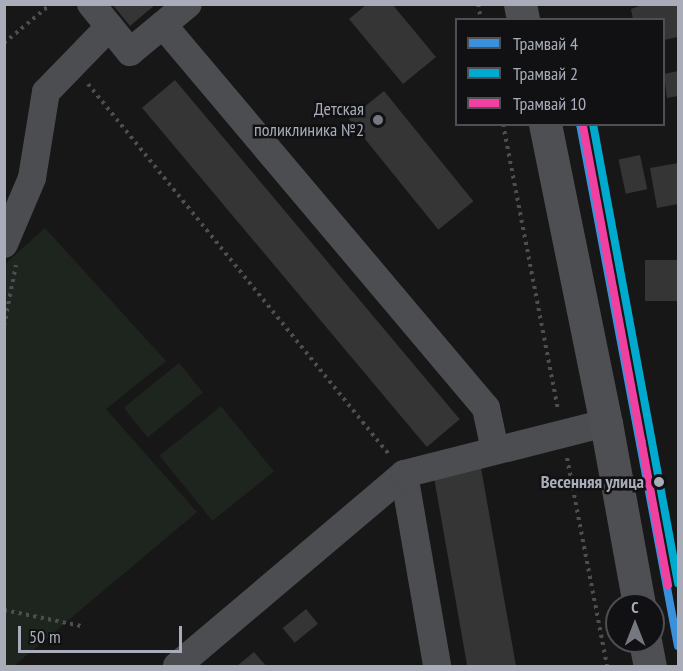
<!DOCTYPE html>
<meta charset="utf-8">
<style>
body{margin:0}
#map{position:relative;width:683px;height:671px;overflow:hidden;background:#171717;font-family:"PT Sans Narrow",sans-serif}
div>[style]{position:absolute}
[style*='--x']{left:calc(var(--x)*1px);top:calc(var(--y)*1px);width:calc(var(--w)*1px);rotate:calc(var(--a)*1deg)}
.green>*{inset:0;background:#1d251e;transform-origin:0 0}
.building>*{inset:0;background:#353536;transform-origin:0 0}
.path>*{height:4px;margin-top:-2px;transform-origin:0;background:repeating-linear-gradient(90deg,#4d4e52 0 3px,transparent 0 7.5px)}
.minor>*{height:28px;margin:-14px;padding:0 14px;transform-origin:14px;border-radius:14px;background:#4b4d50}
.major>*{height:33px;margin:-16.5px;padding:0 16.5px;transform-origin:16.5px;border-radius:16.5px;background:#4e4f52}
.tram-1>*{height:8px;margin:-4px;padding:0 4px;transform-origin:4px;border-radius:4px;background:#3a90db}
.tram-2>*{height:8px;margin:-4px;padding:0 4px;transform-origin:4px;border-radius:4px;background:#00a9ce}
.tram-3>*{height:8px;margin:-4px;padding:0 4px;transform-origin:4px;border-radius:4px;background:#f240a1}
.dots>*{width:16px;height:16px;translate:-50% -50%;box-sizing:border-box;border:3px solid #111113;border-radius:50%}
span{translate:-50% -50%;white-space:nowrap;text-align:center;line-height:1.15;-webkit-text-stroke:5px #111113;paint-order:stroke}
.poi-label{font-size:18px;color:#a8adb9}
.right{translate:-100% -50%;text-align:right}
.stop-label{font-size:18px;color:#a8adb9;font-weight:700}
.frame{position:absolute;inset:0;border:6px solid #a8adb9;pointer-events:none}
.legend{position:absolute;left:455px;top:18px;width:210px;height:108px;box-sizing:border-box;background:#111113;border:2px solid #4d4f55;margin:0;padding:8px 10px;list-style:none;font-size:18px;color:#a8adb9}
.legend li{display:flex;align-items:center;gap:12px;height:30px}
.legend b{width:30px;border:2px solid #4d4f55}
.north{position:absolute;left:605px;top:593px;width:60px;height:60px;box-sizing:border-box;background:#111113;border:2px solid #4d4f55;border-radius:50%;rotate:0deg;font-size:16px;font-weight:700;line-height:24px;text-align:center;color:#a8adb9}
.north::after{content:'';display:block;margin:auto;width:21px;height:27px;background:#757880;clip-path:polygon(50% 0,100% 100%,50% 72%,0 100%)}
.scale{position:absolute;left:18px;top:626px;width:164px;height:27px;box-sizing:border-box;border:3px solid #a8adb9;border-top:0;padding-left:8px;font-size:18px;line-height:21px;white-space:nowrap;color:#a8adb9;-webkit-text-stroke:4px #111113;paint-order:stroke}
</style>
<div id="map">
<div class="green">
<div style="clip-path:polygon(45px 228px,166px 361px,106px 409px,197px 512px,14px 666px,5px 666px,5px 264px)"></div>
<div style="left:179px;top:363px;width:38px;height:71px;rotate:51deg"></div>
<div style="left:221px;top:406px;width:84px;height:79px;rotate:51deg"></div>
</div>
<div class="building">
<div style="clip-path:polygon(112px 4px,156px 4px,130px 26px)"></div>
<div style="clip-path:polygon(367px 4px,392px 4px,436px 57px,403px 84px,349px 19px)"></div>
<div style="clip-path:polygon(645px 4px,678px 4px,678px 37px,664px 40px,664px 20px,633px 20px,631px 9px)"></div>
<div style="clip-path:polygon(678px 71px,678px 96px,667px 98px,664px 74px)"></div>
<div style="left:175px;top:80px;width:443px;height:43px;rotate:50deg"></div>
<div style="left:384px;top:91px;width:142px;height:45px;rotate:51deg"></div>
<div style="left:640px;top:155px;width:35px;height:22px;rotate:78deg"></div>
<div style="clip-path:polygon(678px 163px,678px 204px,657px 208px,650px 168px)"></div>
<div style="left:678px;top:260px;width:41px;height:33px;rotate:90deg"></div>
<div style="left:480px;top:462px;width:207px;height:48px;rotate:80deg"></div>
<div style="left:306px;top:609px;width:19px;height:30px;rotate:51deg"></div>
<div style="clip-path:polygon(254px 652px,266px 666px,237px 666px)"></div>
</div>
<div class="path">
<div style="--x:478;--y:4;--w:16;--a:79"></div>
<div style="--x:4;--y:43;--w:61;--a:-39.7"></div>
<div style="--x:88;--y:84;--w:478;--a:50.9"></div>
<div style="--x:503;--y:124;--w:290;--a:79.1"></div>
<div style="--x:4;--y:326;--w:62;--a:-78.9"></div>
<div style="--x:636;--y:444;--w:16;--a:-14"></div>
<div style="--x:567;--y:458;--w:212;--a:79.1"></div>
<div style="--x:4;--y:610;--w:79;--a:11.7"></div>
</div>
<div class="minor">
<div style="--x:91;--y:4;--w:62;--a:50.9"></div>
<div style="--x:130;--y:52;--w:75;--a:-39.6"></div>
<div style="--x:163;--y:25;--w:501;--a:49.86"></div>
<div style="--x:486;--y:408;--w:43;--a:77.9"></div>
<div style="--x:4;--y:244;--w:72;--a:-67"></div>
<div style="--x:32;--y:178;--w:87;--a:-80.8"></div>
<div style="--x:46;--y:92;--w:91;--a:-45.9"></div>
<div style="--x:404;--y:474;--w:195;--a:80.2"></div>
<div style="--x:177;--y:666;--w:297;--a:-40.2"></div>
<div style="--x:404;--y:474;--w:208;--a:-14.2"></div>
</div>
<div class="major">
<div style="--x:520;--y:4;--w:16;--a:79"></div>
<div style="--x:545;--y:124;--w:305;--a:78.5"></div>
<div style="--x:606;--y:423;--w:185;--a:79.7"></div>
<div style="--x:645;--y:641;--w:25;--a:79"></div>
</div>
<div class="tram-1">
<div style="--x:580;--y:124;--w:531;--a:79.37"></div>
</div>
<div class="tram-2">
<div style="--x:593;--y:124;--w:467;--a:79.5"></div>
</div>
<div class="tram-3">
<div style="--x:583;--y:126;--w:467;--a:79.5"></div>
</div>
<div class="dots">
<div style="left:378px;top:120px;background:#757880"></div>
<div style="left:659px;top:482px;background:#a8adb9"></div>
</div>
<div class="poi-label">
<span class="right" style="left:364px;top:120px">Детская<br>поликлиника №2</span>
</div>
<div class="stop-label">
<span class="right" style="left:644px;top:482px">Весенняя улица</span>
</div>
<div class="frame"></div>
<ul class="legend">
<li><b style="height:8px;background:#3a90db"></b>Трамвай 4</li>
<li><b style="height:8px;background:#00a9ce"></b>Трамвай 2</li>
<li><b style="height:8px;background:#f240a1"></b>Трамвай 10</li>
</ul>
<div class="north">С</div>
<div class="scale">50 m</div>
</div>
